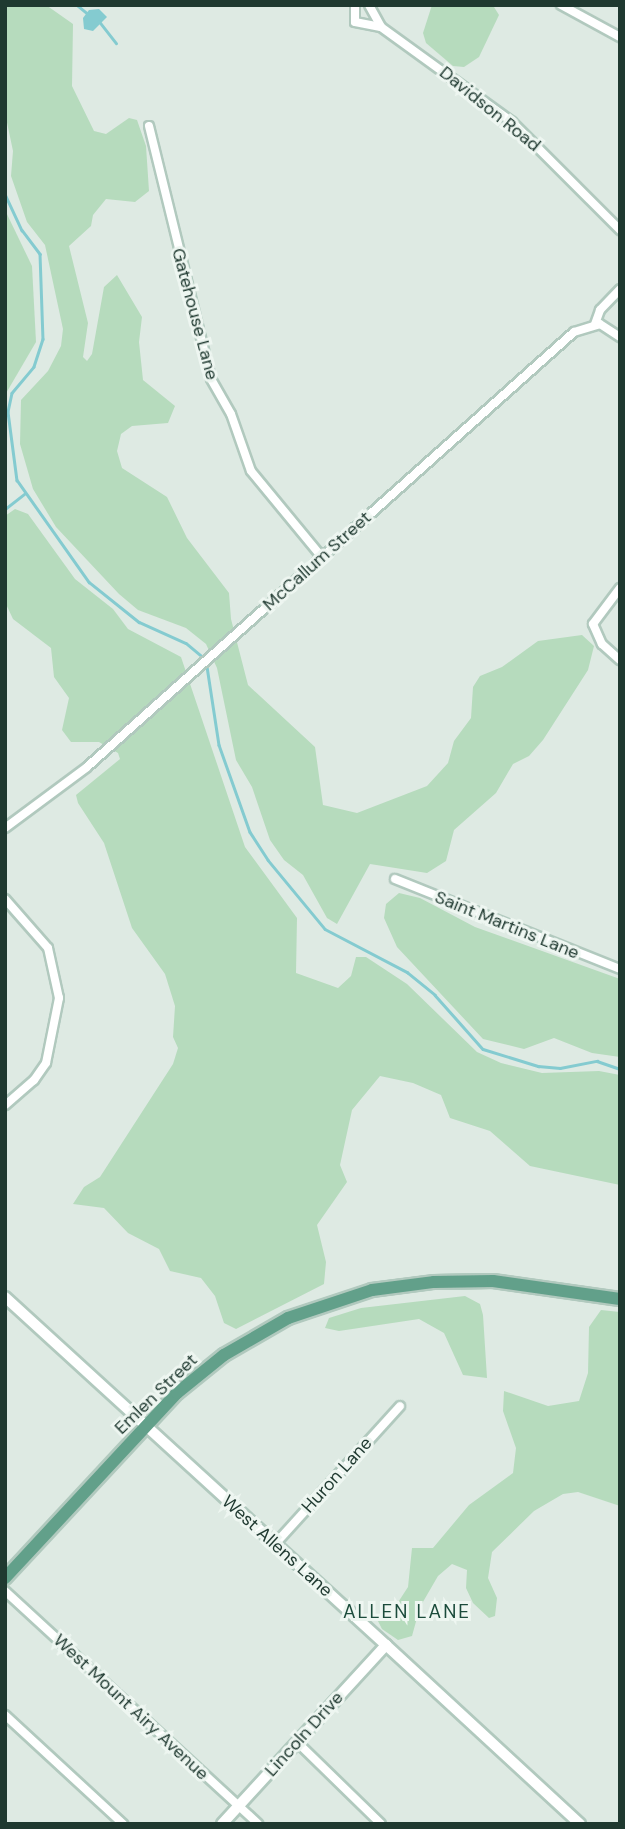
<!DOCTYPE html>
<style>
body{margin:0}
#map{position:relative;width:625px;height:1829px;overflow:hidden;background:#deeae3;font-family:"DM Sans",sans-serif}
div>[style]{position:absolute}
[style*='--x']{left:calc(var(--x)*1px);top:calc(var(--y)*1px);width:calc(var(--w)*1px);rotate:calc(var(--a)*1deg)}
.green>*{inset:0;background:#b6dbbd}
.water>*{inset:0;background:#84cbd0}
.stream>*{height:2.5px;margin:-1.25px;padding:0 1.25px;transform-origin:1.25px;border-radius:1.25px;background:#84cbd0}
.roads{filter:drop-shadow(2px 0 #b1c9be) drop-shadow(-2px 0 #b1c9be) drop-shadow(0 2px #b1c9be) drop-shadow(0 -2px #b1c9be)}
.minor>*{height:8px;margin:-4px;padding:0 4px;transform-origin:4px;border-radius:4px;background:#fff}
.tertiary>*{height:10px;margin:-5px;padding:0 5px;transform-origin:5px;border-radius:5px;background:#fff}
.secondary>*{height:10px;margin:-5px;padding:0 5px;transform-origin:5px;border-radius:5px;background:#fff}
.primary>*{height:12px;margin:-6px;padding:0 6px;transform-origin:6px;border-radius:6px;background:#62a08a}
span{translate:-50% -50%;white-space:nowrap;text-align:center;line-height:1.15;-webkit-text-stroke:6px #eef6f1;paint-order:stroke}
.street-label{font-size:18px;color:#1f3930}
.neighbourhood-label{font-size:19px;color:#1b4b3b;letter-spacing:2px}
.frame{position:absolute;inset:0;border:7px solid #1f3930;pointer-events:none}
</style>
<div id="map">
<div class="green">
<div style="clip-path:polygon(5px 5px,46px 5px,73px 24px,72px 86px,94px 131px,106px 134px,129px 118px,137px 120px,146px 146px,149px 191px,135px 202px,106px 199px,93px 215px,91px 226px,69px 246px,88px 323px,83px 357px,87px 361px,92px 354px,104px 287px,117px 275px,142px 317px,139px 342px,143px 380px,175px 406px,168px 423px,132px 426px,121px 434px,117px 451px,122px 468px,167px 497px,187px 538px,229px 593px,231px 619px,248px 685px,315px 747px,323px 805px,357px 813px,427px 786px,448px 763px,454px 741px,471px 718px,473px 687px,480px 676px,502px 667px,538px 641px,582px 635px,594px 646px,588px 670px,543px 740px,529px 756px,513px 764px,496px 793px,454px 830px,446px 861px,427px 873px,370px 864px,337px 924px,327px 918px,303px 875px,284px 860px,270px 840px,252px 787px,236px 760px,217px 668px,206px 644px,186px 628px,138px 610px,119px 594px,56px 527px,33px 489px,20px 444px,21px 400px,48px 371px,61px 346px,63px 329px,45px 245px,27px 222px,11px 176px,13px 151px,5px 113px)"></div>
<div style="clip-path:polygon(432px 5px,494px 7px,499px 15px,479px 57px,464px 67px,453px 66px,426px 43px,423px 33px)"></div>
<div style="clip-path:polygon(5px 210px,32px 266px,36px 342px,5px 395px)"></div>
<div style="clip-path:polygon(15px 509px,28px 514px,75px 579px,113px 609px,128px 629px,181px 657px,245px 847px,297px 918px,296px 973px,338px 988px,351px 976px,356px 957px,366px 957px,407px 984px,477px 1052px,501px 1063px,542px 1073px,599px 1071px,620px 1075px,620px 1185px,530px 1166px,490px 1131px,450px 1118px,441px 1095px,413px 1083px,380px 1076px,352px 1110px,340px 1165px,347px 1182px,317px 1225px,326px 1262px,324px 1284px,236px 1329px,224px 1323px,215px 1296px,201px 1278px,170px 1271px,159px 1249px,128px 1233px,104px 1208px,73px 1204px,84px 1187px,100px 1177px,173px 1064px,178px 1048px,173px 1037px,175px 1006px,165px 974px,132px 928px,104px 843px,78px 803px,76px 795px,120px 759px,118px 753px,99px 742px,71px 742px,62px 730px,69px 698px,54px 677px,51px 648px,13px 619px,5px 602px,5px 516px)"></div>
<div style="clip-path:polygon(399px 893px,420px 898px,475px 927px,620px 979px,620px 1057px,592px 1053px,554px 1038px,524px 1049px,483px 1039px,397px 947px,384px 918px,386px 904px)"></div>
<div style="clip-path:polygon(465px 1296px,480px 1304px,483px 1315px,487px 1378px,463px 1375px,444px 1333px,419px 1319px,339px 1331px,325px 1328px,329px 1318px,361px 1308px)"></div>
<div style="clip-path:polygon(601px 1310px,620px 1312px,620px 1506px,578px 1492px,563px 1494px,534px 1511px,492px 1552px,488px 1578px,497px 1598px,495px 1616px,489px 1618px,473px 1603px,466px 1588px,467px 1570px,452px 1564px,438px 1576px,420px 1607px,412px 1636px,398px 1640px,382px 1629px,376px 1617px,393px 1610px,408px 1587px,412px 1548px,433px 1548px,469px 1505px,513px 1473px,516px 1448px,503px 1411px,504px 1391px,548px 1406px,579px 1401px,588px 1373px,589px 1327px)"></div>
</div>
<div class="water">
<div style="clip-path:polygon(99px 9px,107px 17px,93px 31px,84px 29px,83px 18px,89px 10px)"></div>
</div>
<div class="stream">
<div style="--x:77;--y:5;--w:14;--a:39"></div>
<div style="--x:99;--y:21;--w:28;--a:52"></div>
<div style="--x:5;--y:194;--w:40;--a:65"></div>
<div style="--x:22;--y:230;--w:30;--a:53"></div>
<div style="--x:40;--y:254;--w:85;--a:88"></div>
<div style="--x:43;--y:339;--w:29;--a:108"></div>
<div style="--x:34;--y:367;--w:34;--a:130"></div>
<div style="--x:12;--y:393;--w:19;--a:102"></div>
<div style="--x:8;--y:412;--w:69;--a:82.5"></div>
<div style="--x:17;--y:480;--w:125;--a:54.8"></div>
<div style="--x:89;--y:582;--w:64;--a:38.7"></div>
<div style="--x:139;--y:622;--w:51;--a:24.1"></div>
<div style="--x:186;--y:643;--w:26;--a:40"></div>
<div style="--x:206;--y:660;--w:86;--a:81.3"></div>
<div style="--x:219;--y:745;--w:92;--a:70.4"></div>
<div style="--x:250;--y:832;--w:33;--a:57"></div>
<div style="--x:268;--y:860;--w:89;--a:50.4"></div>
<div style="--x:325;--y:929;--w:93;--a:27.7"></div>
<div style="--x:407;--y:972;--w:36;--a:39"></div>
<div style="--x:435;--y:995;--w:72;--a:48.4"></div>
<div style="--x:483;--y:1049;--w:58;--a:17.2"></div>
<div style="--x:538;--y:1066;--w:22;--a:5"></div>
<div style="--x:560;--y:1068;--w:38;--a:-11"></div>
<div style="--x:597;--y:1061;--w:24;--a:19"></div>
<div style="--x:5;--y:509;--w:24;--a:-38"></div>
</div>
<div class="roads">
<div class="minor">
<div style="--x:355;--y:5;--w:17;--a:90"></div>
<div style="--x:355;--y:22;--w:26;--a:11"></div>
<div style="--x:381;--y:27;--w:162;--a:35.9"></div>
<div style="--x:512;--y:122;--w:153;--a:45"></div>
<div style="--x:369;--y:5;--w:25;--a:61"></div>
<div style="--x:561;--y:5;--w:67;--a:28.5"></div>
<div style="--x:149;--y:126;--w:260;--a:76.2"></div>
<div style="--x:211;--y:379;--w:40;--a:60.3"></div>
<div style="--x:231;--y:414;--w:60;--a:70.7"></div>
<div style="--x:251;--y:471;--w:112;--a:50.5"></div>
<div style="--x:595;--y:324;--w:15;--a:-70"></div>
<div style="--x:600;--y:310;--w:29;--a:-46"></div>
<div style="--x:620;--y:588;--w:45;--a:126.9"></div>
<div style="--x:593;--y:624;--w:22;--a:66"></div>
<div style="--x:602;--y:644;--w:24;--a:42"></div>
<div style="--x:5;--y:828;--w:102;--a:-36.6"></div>
<div style="--x:87;--y:767;--w:653;--a:-41.77"></div>
<div style="--x:574;--y:332;--w:27;--a:-17"></div>
<div style="--x:600;--y:324;--w:24;--a:33"></div>
<div style="--x:395;--y:879;--w:242;--a:21.8"></div>
<div style="--x:5;--y:899;--w:65;--a:48.7"></div>
<div style="--x:48;--y:948;--w:51;--a:77.6"></div>
<div style="--x:59;--y:998;--w:66;--a:101.3"></div>
<div style="--x:46;--y:1063;--w:21;--a:125"></div>
<div style="--x:34;--y:1080;--w:38;--a:139"></div>
<div style="--x:275;--y:1544;--w:186;--a:-47.8"></div>
<div style="--x:5;--y:1591;--w:344;--a:42.6"></div>
<div style="--x:5;--y:1715;--w:161;--a:42.7"></div>
<div style="--x:297;--y:1742;--w:117;--a:44.3"></div>
</div>
<div class="tertiary">
<div style="--x:5;--y:1297;--w:516;--a:42.41"></div>
</div>
<div class="secondary">
<div style="--x:222;--y:1824;--w:243;--a:-47.5"></div>
<div style="--x:386;--y:1645;--w:264;--a:42.7"></div>
</div>
<div class="primary">
<div style="--x:5;--y:1578;--w:253;--a:-47.1"></div>
<div style="--x:177;--y:1393;--w:60;--a:-39"></div>
<div style="--x:224;--y:1355;--w:74;--a:-30"></div>
<div style="--x:288;--y:1318;--w:89;--a:-18.4"></div>
<div style="--x:372;--y:1290;--w:63;--a:-7.4"></div>
<div style="--x:434;--y:1282;--w:59;--a:-1"></div>
<div style="--x:493;--y:1281;--w:128;--a:8.1"></div>
</div>
</div>
<div class="street-label">
<span style="left:490px;top:109px;rotate:39deg">Davidson Road</span>
<span style="left:195px;top:314px;rotate:75deg">Gatehouse Lane</span>
<span style="left:317px;top:561px;rotate:-42deg">McCallum Street</span>
<span style="left:507px;top:925px;rotate:22deg">Saint Martins Lane</span>
<span style="left:156px;top:1394px;rotate:-44deg">Emlen Street</span>
<span style="left:337px;top:1475px;rotate:-48deg">Huron Lane</span>
<span style="left:277px;top:1546px;rotate:42deg">West Allens Lane</span>
<span style="left:131px;top:1707px;rotate:43deg">West Mount Airy Avenue</span>
<span style="left:304px;top:1734px;rotate:-48deg">Lincoln Drive</span>
</div>
<div class="neighbourhood-label">
<span style="left:407px;top:1612px">ALLEN LANE</span>
</div>
<div class="frame"></div>
</div>
